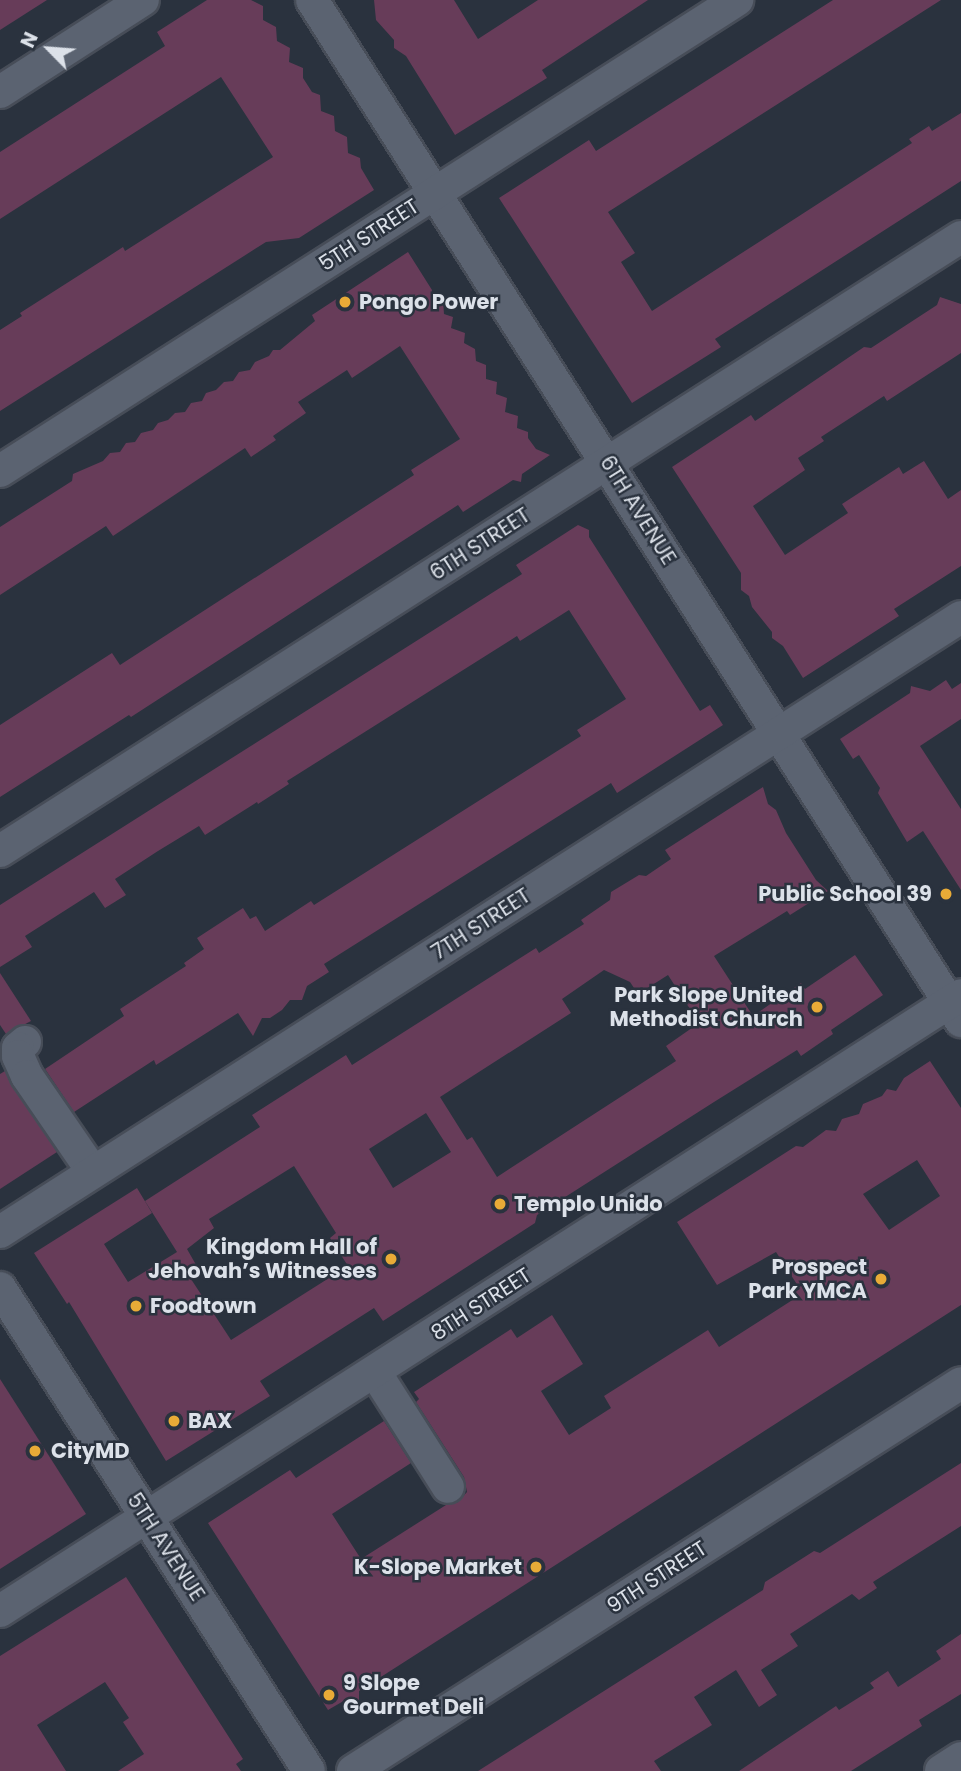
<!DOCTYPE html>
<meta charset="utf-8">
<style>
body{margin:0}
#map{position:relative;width:961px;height:1771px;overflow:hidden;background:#2a323e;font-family:Poppins,sans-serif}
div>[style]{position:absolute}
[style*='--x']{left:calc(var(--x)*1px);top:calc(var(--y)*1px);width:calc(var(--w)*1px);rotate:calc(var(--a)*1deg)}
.building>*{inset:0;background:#673c59}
.roads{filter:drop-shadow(2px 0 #474d58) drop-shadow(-2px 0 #474d58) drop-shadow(0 2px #474d58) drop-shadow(0 -2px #474d58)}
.minor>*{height:32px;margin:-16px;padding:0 16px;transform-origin:16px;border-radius:16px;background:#5b6371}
.dots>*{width:19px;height:19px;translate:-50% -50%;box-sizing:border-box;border:4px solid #2a323e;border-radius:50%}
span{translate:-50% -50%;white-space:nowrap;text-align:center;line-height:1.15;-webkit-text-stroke:5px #2a323e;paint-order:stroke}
.street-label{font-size:21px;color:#dce1e9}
.poi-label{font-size:21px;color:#dce1e9;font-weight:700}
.left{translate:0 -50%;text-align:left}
.right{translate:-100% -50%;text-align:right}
.north{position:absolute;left:14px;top:14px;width:70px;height:70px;-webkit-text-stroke:5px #2a323e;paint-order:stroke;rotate:295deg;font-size:19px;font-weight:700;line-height:28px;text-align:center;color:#dce1e9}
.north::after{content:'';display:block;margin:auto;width:24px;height:32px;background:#dce1e9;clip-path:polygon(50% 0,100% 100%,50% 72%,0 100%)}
</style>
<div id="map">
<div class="building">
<div style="clip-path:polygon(0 0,47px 0,0 30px)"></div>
<div style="clip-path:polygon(207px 0,251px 0,263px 6px,263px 20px,276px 27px,277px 41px,290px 48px,289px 62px,303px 68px,303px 78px,312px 92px,320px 95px,321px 111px,334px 116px,335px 131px,347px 137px,348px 153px,360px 158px,361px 168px,374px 190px,299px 238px,266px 242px,0 411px,0 330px,22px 316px,20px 313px,103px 260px,123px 247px,125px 251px,273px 157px,221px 77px,0 219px,0 152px,165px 46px,157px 32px)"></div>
<div style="clip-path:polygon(374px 0,454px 0,478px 39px,538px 0,648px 0,542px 70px,547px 78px,455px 135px,406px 56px,394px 48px,394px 40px,376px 20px)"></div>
<div style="clip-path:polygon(833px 0,941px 0,608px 212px,635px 253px,621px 262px,652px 311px,912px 143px,909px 139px,929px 126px,932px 131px,961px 113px,961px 181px,715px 339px,721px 347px,632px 403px,499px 198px,589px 140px,596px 151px)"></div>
<div style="clip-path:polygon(408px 252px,432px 290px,431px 296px,443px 300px,444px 314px,453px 317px,451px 328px,465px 333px,464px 343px,475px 349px,476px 361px,486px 365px,486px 379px,497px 382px,496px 394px,507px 398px,505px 412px,518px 416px,517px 428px,528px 432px,528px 438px,536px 449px,550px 455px,522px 474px,521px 482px,513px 480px,463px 512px,458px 505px,131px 717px,129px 715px,0 797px,0 725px,112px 653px,120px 665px,414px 475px,411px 470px,460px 439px,400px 346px,352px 378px,347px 370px,298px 402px,306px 413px,273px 436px,276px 440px,251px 457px,245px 448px,113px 536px,106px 526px,0 595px,0 527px,72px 481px,73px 474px,103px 461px,110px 453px,120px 452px,126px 443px,135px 442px,141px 433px,153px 430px,158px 423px,168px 420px,175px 413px,185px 412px,191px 403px,202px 401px,206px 393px,216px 390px,224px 382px,233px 381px,239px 372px,250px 370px,255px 362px,269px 356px,273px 350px,280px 350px,315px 321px,312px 315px)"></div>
<div style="clip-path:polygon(940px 297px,961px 304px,961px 353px,887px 401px,884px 396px,821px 437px,824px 441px,798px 458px,805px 470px,753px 506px,785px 555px,848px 513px,842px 504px,899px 467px,903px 474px,924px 461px,948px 499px,961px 490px,961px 566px,894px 609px,899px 616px,803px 678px,783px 646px,772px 638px,772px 632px,752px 607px,749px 596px,741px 590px,741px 573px,672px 467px,751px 415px,755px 421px,864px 347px,871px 348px,937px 305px)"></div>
<div style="clip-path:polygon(578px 525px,589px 530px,589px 537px,700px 711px,710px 705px,723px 725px,617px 793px,611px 783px,324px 964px,329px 972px,307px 986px,302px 1000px,290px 1000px,282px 1010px,270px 1018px,262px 1018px,253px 1036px,238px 1013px,156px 1065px,154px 1060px,74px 1112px,45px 1069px,124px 1016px,120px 1009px,186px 966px,184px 963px,204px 949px,197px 938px,243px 908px,250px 919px,256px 916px,265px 931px,311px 901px,314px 905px,581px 736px,577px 730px,626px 699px,569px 610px,520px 641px,517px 636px,287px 781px,289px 784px,258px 804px,257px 802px,205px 835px,199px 826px,158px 851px,115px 879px,126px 895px,105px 908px,94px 892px,25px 936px,32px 947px,0 967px,0 905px,522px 574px,516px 565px)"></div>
<div style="clip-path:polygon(946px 680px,952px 689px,961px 683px,961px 719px,920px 746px,961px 809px,961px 890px,923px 831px,907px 842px,878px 793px,880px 788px,859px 755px,853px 759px,840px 739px,910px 693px,911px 686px,930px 691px)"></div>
<div style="clip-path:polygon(evenodd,763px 787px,768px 804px,776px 810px,786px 833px,816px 880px,828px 891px,790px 915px,787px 911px,714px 956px,753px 1016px,801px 983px,805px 989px,855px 955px,883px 995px,831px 1030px,833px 1034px,801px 1056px,797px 1050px,714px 1102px,537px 1215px,535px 1223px,383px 1321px,374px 1308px,260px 1381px,270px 1396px,166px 1461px,69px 1302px,67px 1304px,34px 1253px,137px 1188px,152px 1213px,104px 1244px,128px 1282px,177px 1252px,145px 1201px,260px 1127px,252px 1115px,346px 1055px,352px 1065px,536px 948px,539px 953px,584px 924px,581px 920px,610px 900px,611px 892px,639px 875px,646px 876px,671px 859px,665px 850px,763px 787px,604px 970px,630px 982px,638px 994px,668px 975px,699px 1023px,666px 1046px,676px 1061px,497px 1177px,472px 1137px,467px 1140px,440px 1097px,571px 1013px,562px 999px,604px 970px,763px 787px,426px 1113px,451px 1152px,393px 1188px,369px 1149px,426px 1113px,763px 787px,294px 1166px,336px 1233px,330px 1238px,348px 1266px,231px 1340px,189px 1276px,199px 1270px,187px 1249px,214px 1228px,209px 1219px,294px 1166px)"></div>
<div style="clip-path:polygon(0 973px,31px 1021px,6px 1034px,0 1025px)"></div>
<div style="clip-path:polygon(evenodd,930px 1061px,961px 1108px,961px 1305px,359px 1691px,359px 1705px,347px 1699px,328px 1710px,208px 1523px,290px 1470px,296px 1478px,384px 1421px,411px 1463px,332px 1514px,361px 1559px,446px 1505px,458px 1502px,467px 1492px,464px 1477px,416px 1402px,419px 1399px,414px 1392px,511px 1329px,517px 1338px,552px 1315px,583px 1364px,541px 1391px,569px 1435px,611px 1408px,604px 1396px,708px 1330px,719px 1347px,794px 1299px,791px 1294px,800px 1289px,776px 1252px,717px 1285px,677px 1222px,796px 1146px,803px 1147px,826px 1130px,836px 1131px,842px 1119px,859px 1114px,863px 1104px,882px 1096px,887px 1089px,896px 1091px,904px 1078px,930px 1061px,917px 1160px,940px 1196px,889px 1230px,863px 1194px,917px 1160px)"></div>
<div style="clip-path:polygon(5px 1071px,57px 1152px,0 1189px,0 1074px)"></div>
<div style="clip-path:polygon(0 1379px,86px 1514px,0 1569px)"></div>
<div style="clip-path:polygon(961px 1463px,961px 1526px,873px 1582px,877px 1588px,859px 1600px,852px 1594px,790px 1634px,798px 1646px,761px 1670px,777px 1695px,759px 1707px,736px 1670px,694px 1697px,712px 1725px,654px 1761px,661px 1771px,478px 1771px,763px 1590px,765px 1582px,781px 1572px,814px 1551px,820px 1553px)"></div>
<div style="clip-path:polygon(126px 1577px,243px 1759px,236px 1764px,241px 1771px,118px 1771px,144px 1754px,123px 1722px,129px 1718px,105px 1682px,37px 1725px,66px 1771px,0 1771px,0 1656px)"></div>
<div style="clip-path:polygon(961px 1634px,961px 1694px,919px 1720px,922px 1726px,851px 1771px,739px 1771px,836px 1706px,839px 1710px,874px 1688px,870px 1683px,888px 1671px,898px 1687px,915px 1676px,941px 1659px,936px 1651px)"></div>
</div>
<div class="roads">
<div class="minor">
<div style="--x:312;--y:0;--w:1210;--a:57.56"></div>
<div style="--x:0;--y:92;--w:170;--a:-32.8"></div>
<div style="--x:0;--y:471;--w:875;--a:-32.58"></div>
<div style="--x:0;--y:851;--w:1140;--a:-32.58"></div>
<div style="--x:25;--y:1042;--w:9;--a:139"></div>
<div style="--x:18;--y:1048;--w:8;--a:90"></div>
<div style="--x:18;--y:1056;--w:22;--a:66"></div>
<div style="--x:27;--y:1076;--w:116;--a:55.5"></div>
<div style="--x:0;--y:1232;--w:1141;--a:-32.62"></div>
<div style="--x:0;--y:1288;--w:573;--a:57.39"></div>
<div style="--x:375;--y:1372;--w:136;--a:57.6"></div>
<div style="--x:0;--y:1611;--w:1141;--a:-32.66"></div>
<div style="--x:353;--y:1771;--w:721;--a:-32.54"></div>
<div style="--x:941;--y:1771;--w:24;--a:-33"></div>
</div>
</div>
<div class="dots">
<div style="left:345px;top:302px;background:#e8ab37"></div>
<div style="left:946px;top:894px;background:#e8ab37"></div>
<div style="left:817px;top:1007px;background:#e8ab37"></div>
<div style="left:500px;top:1204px;background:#e8ab37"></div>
<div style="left:391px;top:1259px;background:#e8ab37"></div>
<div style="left:881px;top:1279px;background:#e8ab37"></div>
<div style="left:136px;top:1306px;background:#e8ab37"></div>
<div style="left:174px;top:1421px;background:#e8ab37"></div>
<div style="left:35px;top:1451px;background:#e8ab37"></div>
<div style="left:536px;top:1567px;background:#e8ab37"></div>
<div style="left:329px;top:1695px;background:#e8ab37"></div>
</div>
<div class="street-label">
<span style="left:369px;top:235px;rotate:-33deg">5TH STREET</span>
<span style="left:638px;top:510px;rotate:58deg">6TH AVENUE</span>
<span style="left:480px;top:544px;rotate:-33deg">6TH STREET</span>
<span style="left:481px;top:924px;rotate:-33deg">7TH STREET</span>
<span style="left:481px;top:1304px;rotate:-33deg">8TH STREET</span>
<span style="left:166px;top:1547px;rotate:57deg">5TH AVENUE</span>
<span style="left:657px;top:1577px;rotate:-33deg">9TH STREET</span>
</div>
<div class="poi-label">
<span class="left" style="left:359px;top:302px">Pongo Power</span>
<span class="right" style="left:932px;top:894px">Public School 39</span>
<span class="right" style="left:803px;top:1007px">Park Slope United<br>Methodist Church</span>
<span class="left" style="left:514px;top:1204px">Templo Unido</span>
<span class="right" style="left:377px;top:1259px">Kingdom Hall of<br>Jehovah’s Witnesses</span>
<span class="right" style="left:867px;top:1279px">Prospect<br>Park YMCA</span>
<span class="left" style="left:150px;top:1306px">Foodtown</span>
<span class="left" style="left:188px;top:1421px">BAX</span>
<span class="left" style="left:51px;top:1451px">CityMD</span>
<span class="right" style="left:522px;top:1567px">K-Slope Market</span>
<span class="left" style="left:343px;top:1695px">9 Slope<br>Gourmet Deli</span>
</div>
<div class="north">N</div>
</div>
